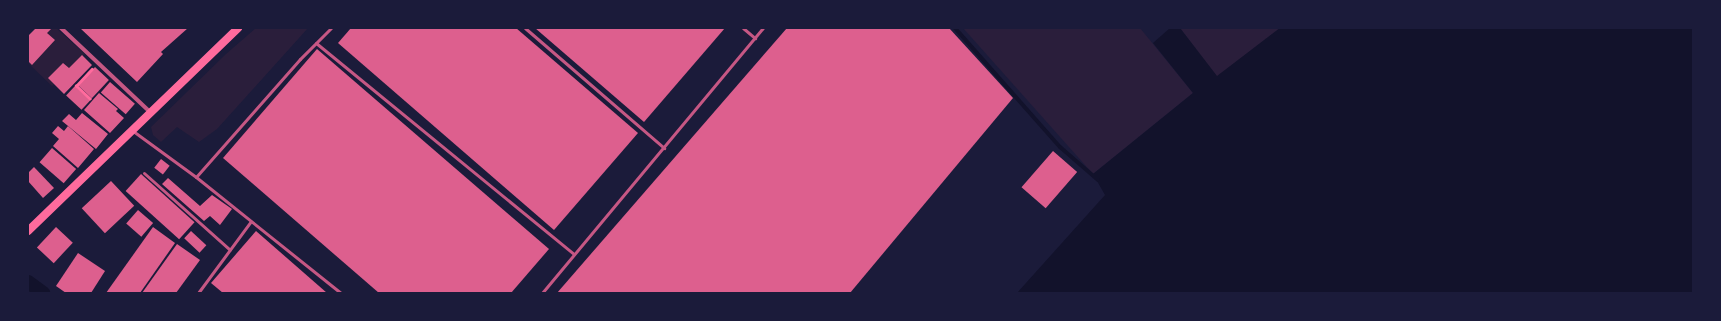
<!DOCTYPE html>
<style>
body{margin:0}
#map{position:relative;width:1721px;height:321px;overflow:hidden;background:#1b1b3a;font-family:"Work Sans",sans-serif}
div>[style]{position:absolute}
[style*='--x']{left:calc(var(--x)*1px);top:calc(var(--y)*1px);width:calc(var(--w)*1px);rotate:calc(var(--a)*1deg)}
.green>*{inset:0;background:#2a1e3b}
.water>*{inset:0;background:#12122b}
.stream>*{height:4px;margin:-2px;padding:0 2px;transform-origin:2px;border-radius:2px;background:#12122b}
.canal>*{height:14px;margin:-7px;padding:0 7px;transform-origin:7px;border-radius:7px;background:#12122b}
.building>*{inset:0;background:#dd5f8e;transform-origin:0 0}
.path>*{height:2.5px;margin:-1.25px;padding:0 1.25px;transform-origin:1.25px;border-radius:1.25px;background:#ff6b9d}
.service>*{height:3px;margin:-1.5px;padding:0 1.5px;transform-origin:1.5px;border-radius:1.5px;background:#c65784}
.minor>*{height:4px;margin:-2px;padding:0 2px;transform-origin:2px;border-radius:2px;background:#c65784}
.secondary>*{height:8px;margin:-4px;padding:0 4px;transform-origin:4px;border-radius:4px;background:#ff6b9d}
span{translate:-50% -50%;white-space:nowrap;text-align:center;line-height:1.15;-webkit-text-stroke:3.5px #1b1b3a;paint-order:stroke}
.frame{position:absolute;inset:0;border:29px solid #1b1b3a;pointer-events:none}
</style>
<div id="map">
<div class="green">
<div style="clip-path:polygon(50px 28px,56px 28px,85px 54px,52px 86px,28px 63px,28px 52px)"></div>
<div style="clip-path:polygon(256px 28px,308px 28px,217px 129px,199px 142px,177px 127px,161px 142px,153px 135px,151px 127px,226px 54px)"></div>
<div style="clip-path:polygon(963px 28px,1140px 28px,1193px 93px,1093px 174px)"></div>
<div style="clip-path:polygon(1180px 28px,1280px 28px,1217px 77px)"></div>
</div>
<div class="water">
<div style="clip-path:polygon(1170px 28px,1180px 28px,1217px 76px,1280px 28px,1693px 28px,1693px 293px,1017px 293px,1105px 195px,1093px 174px,1193px 93px,1153px 43px)"></div>
</div>
<div class="stream">
<div style="--x:955;--y:28;--w:159;--a:48.6"></div>
<div style="--x:1060;--y:147;--w:50;--a:41"></div>
</div>
<div class="canal">
<div style="--x:28;--y:282;--w:19;--a:36"></div>
</div>
<div class="building">
<div style="clip-path:polygon(36px 28px,52px 28px,47px 33px,55px 40px,32px 65px,28px 61px,28px 36px)"></div>
<div style="clip-path:polygon(80px 28px,188px 28px,161px 52px,163px 54px,137px 82px)"></div>
<div style="clip-path:polygon(351px 28px,516px 28px,638px 133px,554px 230px,338px 43px)"></div>
<div style="clip-path:polygon(535px 28px,725px 28px,644px 122px)"></div>
<div style="clip-path:polygon(787px 28px,949px 28px,1013px 98px,850px 293px,557px 293px)"></div>
<div style="clip-path:polygon(317px 49px,549px 249px,511px 293px,379px 293px,223px 158px)"></div>
<div style="clip-path:polygon(82px 55px,92px 65px,64px 94px,48px 78px,63px 63px,69px 68px)"></div>
<div style="left:95px;top:67px;width:19px;height:25px;rotate:43deg"></div>
<div style="left:110px;top:82px;width:33px;height:14px;rotate:41deg"></div>
<div style="left:75px;top:86px;width:21px;height:13px;rotate:43deg"></div>
<div style="clip-path:polygon(99px 93px,118px 109px,116px 111px,124px 118px,110px 133px,84px 110px)"></div>
<div style="clip-path:polygon(82px 113px,108px 134px,96px 149px,62px 121px,69px 114px,76px 120px)"></div>
<div style="clip-path:polygon(58px 126px,64px 131px,68px 126px,94px 149px,78px 168px,53px 146px,59px 139px,52px 133px)"></div>
<div style="left:52px;top:148px;width:32px;height:19px;rotate:41deg"></div>
<div style="left:1053px;top:151px;width:32px;height:48px;rotate:41deg"></div>
<div style="left:161px;top:159px;width:11px;height:11px;rotate:38deg"></div>
<div style="clip-path:polygon(34px 167px,54px 188px,43px 198px,28px 181px,28px 173px)"></div>
<div style="left:141px;top:174px;width:72px;height:23px;rotate:42deg"></div>
<div style="clip-path:polygon(168px 178px,200px 206px,212px 195px,232px 209px,220px 225px,210px 216px,204px 221px,162px 184px)"></div>
<div style="left:111px;top:181px;width:34px;height:40px;rotate:47deg"></div>
<div style="left:138px;top:210px;width:20px;height:18px;rotate:41deg"></div>
<div style="left:56px;top:227px;width:23px;height:28px;rotate:43deg"></div>
<div style="clip-path:polygon(153px 227px,175px 243px,140px 293px,106px 293px)"></div>
<div style="left:191px;top:231px;width:21px;height:10px;rotate:43deg"></div>
<div style="clip-path:polygon(256px 231px,327px 293px,223px 293px,211px 283px)"></div>
<div style="clip-path:polygon(177px 244px,200px 260px,176px 293px,142px 293px)"></div>
<div style="clip-path:polygon(78px 253px,105px 271px,91px 293px,66px 293px,56px 286px)"></div>
</div>
<div class="path">
<div style="--x:90;--y:99;--w:19;--a:-137"></div>
<div style="--x:76;--y:86;--w:23;--a:-47"></div>
</div>
<div class="service">
<div style="--x:331;--y:28;--w:44;--a:135"></div>
<div style="--x:300;--y:59;--w:157;--a:131.4"></div>
<div style="--x:196;--y:177;--w:186;--a:38.7"></div>
<div style="--x:525;--y:28;--w:184;--a:40.8"></div>
<div style="--x:743;--y:28;--w:16;--a:40"></div>
<div style="--x:316;--y:43;--w:333;--a:39.3"></div>
<div style="--x:133;--y:131;--w:78;--a:36.1"></div>
<div style="--x:144;--y:173;--w:115;--a:41.8"></div>
<div style="--x:198;--y:293;--w:89;--a:-53.6"></div>
<div style="--x:542;--y:293;--w:345;--a:-50.2"></div>
</div>
<div class="minor">
<div style="--x:61;--y:28;--w:122;--a:43.3"></div>
</div>
<div class="secondary">
<div style="--x:28;--y:231;--w:292;--a:-44"></div>
</div>
<div class="frame"></div>
</div>
